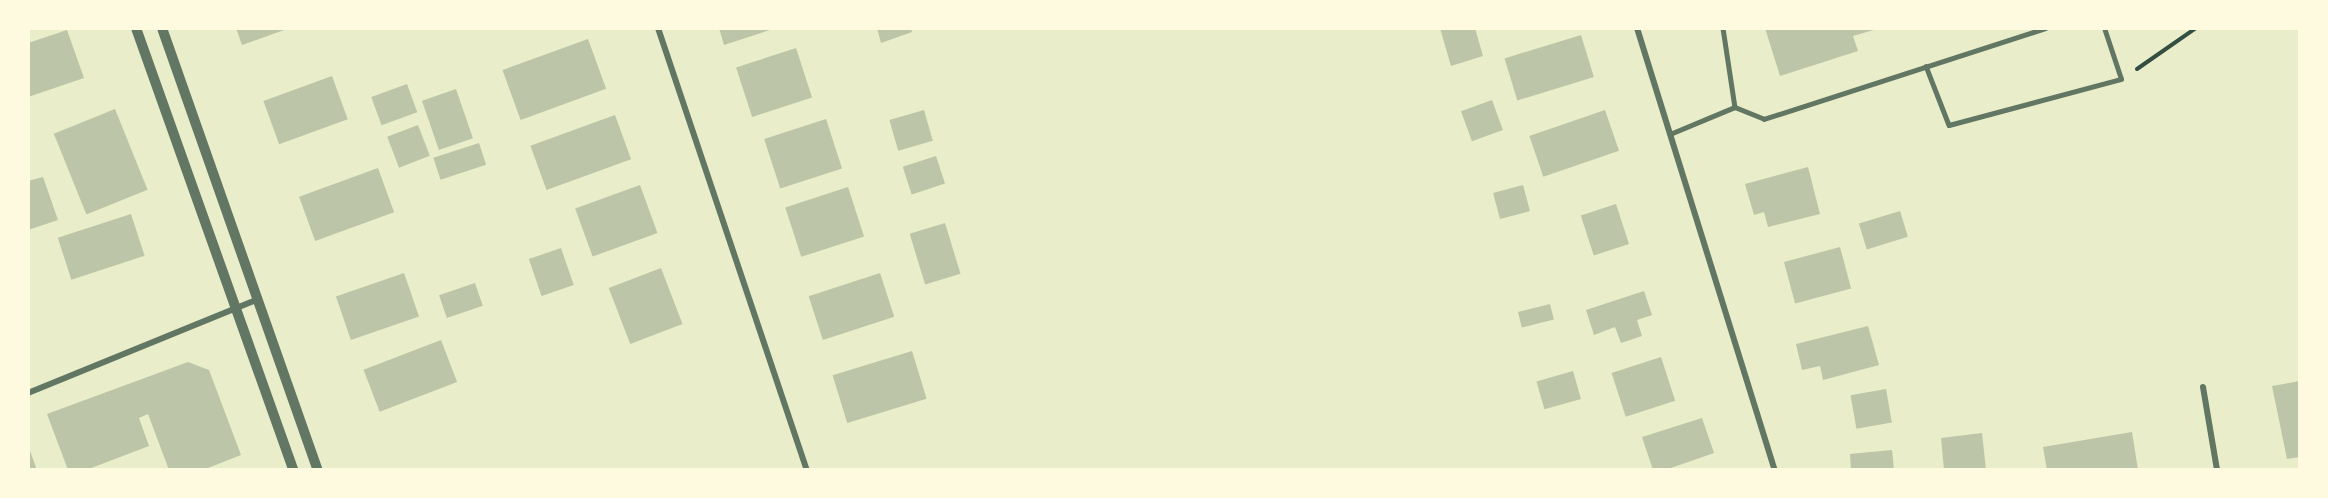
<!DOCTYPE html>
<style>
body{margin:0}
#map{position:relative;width:2328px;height:498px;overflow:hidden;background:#e9edc9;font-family:"Space Grotesk",sans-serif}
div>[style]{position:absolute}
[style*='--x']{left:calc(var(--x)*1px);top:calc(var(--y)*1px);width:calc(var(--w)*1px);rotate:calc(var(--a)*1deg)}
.building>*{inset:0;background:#bcc5a7;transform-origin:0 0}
.path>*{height:4px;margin:-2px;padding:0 2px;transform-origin:2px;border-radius:2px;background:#344e41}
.service>*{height:4.5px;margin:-2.25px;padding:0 2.25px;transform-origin:2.25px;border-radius:2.25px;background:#617663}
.minor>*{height:6px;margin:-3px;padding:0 3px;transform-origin:3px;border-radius:3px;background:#617663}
.tertiary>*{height:10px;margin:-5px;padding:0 5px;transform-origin:5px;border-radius:5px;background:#617663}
span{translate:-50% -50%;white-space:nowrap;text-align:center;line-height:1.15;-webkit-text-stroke:4.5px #fefae0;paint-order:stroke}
.frame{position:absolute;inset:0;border:30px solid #fefae0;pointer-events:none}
</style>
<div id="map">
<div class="building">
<div style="clip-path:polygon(236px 28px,287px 28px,287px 29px,242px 45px)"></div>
<div style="clip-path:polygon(719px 28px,773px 28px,773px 29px,724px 45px)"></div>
<div style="clip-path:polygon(877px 28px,911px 28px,912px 32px,881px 43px)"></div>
<div style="clip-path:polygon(1440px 28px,1475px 28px,1483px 56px,1451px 66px)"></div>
<div style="clip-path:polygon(1765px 28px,1877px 28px,1877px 29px,1853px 36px,1858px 51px,1780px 76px)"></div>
<div style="clip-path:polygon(67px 30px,84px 78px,28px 97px,28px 43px)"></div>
<div style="left:1581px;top:35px;width:44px;height:80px;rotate:73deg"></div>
<div style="left:588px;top:39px;width:53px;height:91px;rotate:70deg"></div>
<div style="left:796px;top:48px;width:52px;height:63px;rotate:72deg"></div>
<div style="left:332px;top:76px;width:46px;height:73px;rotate:70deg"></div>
<div style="left:407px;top:84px;width:30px;height:38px;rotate:70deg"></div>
<div style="left:456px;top:89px;width:52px;height:36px;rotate:71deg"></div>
<div style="left:1492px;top:100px;width:32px;height:33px;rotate:70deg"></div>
<div style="left:115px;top:109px;width:87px;height:66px;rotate:68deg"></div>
<div style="left:924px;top:110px;width:32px;height:36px;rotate:74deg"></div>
<div style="left:1605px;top:110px;width:43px;height:80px;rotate:71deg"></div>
<div style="left:615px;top:115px;width:47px;height:90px;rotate:70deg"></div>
<div style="left:826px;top:119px;width:52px;height:65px;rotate:72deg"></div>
<div style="left:418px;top:125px;width:33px;height:33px;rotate:69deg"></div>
<div style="left:479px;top:143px;width:23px;height:48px;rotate:72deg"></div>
<div style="left:936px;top:156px;width:29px;height:35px;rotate:72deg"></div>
<div style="clip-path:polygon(1808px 167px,1820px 214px,1768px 227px,1764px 212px,1754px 215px,1745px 184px)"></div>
<div style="left:378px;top:168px;width:47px;height:84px;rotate:70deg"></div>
<div style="clip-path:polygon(43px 177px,58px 220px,28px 230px,28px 181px)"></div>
<div style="left:640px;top:185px;width:51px;height:69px;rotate:70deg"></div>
<div style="left:1523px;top:185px;width:27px;height:31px;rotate:75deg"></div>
<div style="left:848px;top:187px;width:52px;height:66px;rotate:72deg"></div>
<div style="left:1616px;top:204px;width:42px;height:37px;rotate:72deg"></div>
<div style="left:1900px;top:211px;width:27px;height:43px;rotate:73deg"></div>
<div style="left:131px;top:214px;width:44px;height:77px;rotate:72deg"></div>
<div style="left:945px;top:223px;width:53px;height:37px;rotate:73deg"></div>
<div style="left:1840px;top:247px;width:43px;height:58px;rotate:75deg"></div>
<div style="left:561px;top:248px;width:39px;height:34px;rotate:71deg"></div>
<div style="left:661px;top:268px;width:60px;height:56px;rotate:69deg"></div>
<div style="left:404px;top:273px;width:46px;height:72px;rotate:71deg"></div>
<div style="left:880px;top:273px;width:46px;height:75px;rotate:72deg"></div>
<div style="left:475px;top:283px;width:24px;height:38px;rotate:71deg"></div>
<div style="clip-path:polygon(1644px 291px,1652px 315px,1637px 320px,1642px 336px,1621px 343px,1615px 327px,1594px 335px,1586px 310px)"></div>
<div style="left:1550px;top:304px;width:16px;height:33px;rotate:76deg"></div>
<div style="clip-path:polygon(1868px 326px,1879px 365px,1823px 380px,1820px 366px,1802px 370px,1796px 344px)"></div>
<div style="left:441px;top:340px;width:45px;height:83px;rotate:69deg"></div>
<div style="left:912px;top:351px;width:50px;height:83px;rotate:73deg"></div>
<div style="left:1661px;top:357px;width:46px;height:52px;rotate:72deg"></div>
<div style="clip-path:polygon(188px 362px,209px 370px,241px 455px,203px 470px,169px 470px,148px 414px,139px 418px,149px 446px,86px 470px,68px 470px,47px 414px)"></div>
<div style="left:1573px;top:371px;width:29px;height:38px;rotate:74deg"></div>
<div style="clip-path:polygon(2300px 381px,2300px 457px,2287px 459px,2272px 386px)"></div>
<div style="left:1886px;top:389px;width:34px;height:36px;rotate:80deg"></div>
<div style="clip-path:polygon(1702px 418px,1714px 453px,1665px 470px,1653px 470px,1642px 437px)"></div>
<div style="clip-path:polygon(2132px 432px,2138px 470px,2047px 470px,2043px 447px)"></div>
<div style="clip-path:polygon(1982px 433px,1986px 470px,1944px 470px,1941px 438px)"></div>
<div style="clip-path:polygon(1892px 450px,1894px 470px,1851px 470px,1850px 454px)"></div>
<div style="clip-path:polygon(30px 451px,37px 470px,28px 470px)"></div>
</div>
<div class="path">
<div style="--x:2137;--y:69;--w:72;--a:-34.8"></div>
</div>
<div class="service">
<div style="--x:1723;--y:28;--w:80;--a:81.4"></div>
<div style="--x:1926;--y:66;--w:63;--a:68.7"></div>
<div style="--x:1949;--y:125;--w:178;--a:-15"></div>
<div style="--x:2121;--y:79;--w:54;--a:-108.4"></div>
<div style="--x:1670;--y:134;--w:70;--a:-22.6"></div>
<div style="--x:1735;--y:107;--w:31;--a:22"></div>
<div style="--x:1764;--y:119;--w:295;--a:-17.9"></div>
</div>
<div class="minor">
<div style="--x:658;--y:28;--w:466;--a:71.4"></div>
<div style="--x:1637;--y:28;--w:463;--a:72.7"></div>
<div style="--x:2203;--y:387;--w:84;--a:80.4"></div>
<div style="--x:28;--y:393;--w:248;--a:-22.2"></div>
</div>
<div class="tertiary">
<div style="--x:136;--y:28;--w:469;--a:70.4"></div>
<div style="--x:162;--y:28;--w:469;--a:70.6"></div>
</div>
<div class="frame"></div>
</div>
